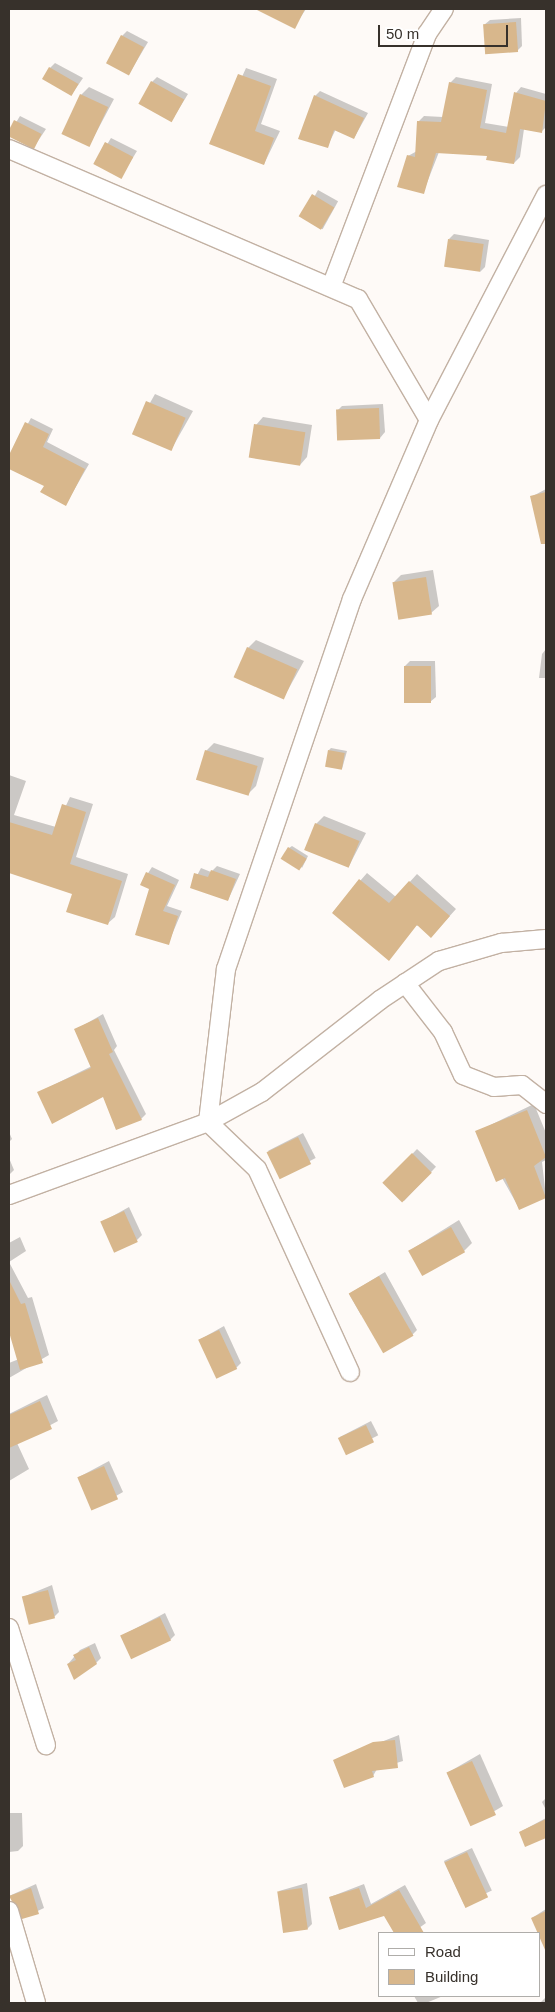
<!DOCTYPE html>
<style>
body{margin:0}
#map{position:relative;width:555px;height:2012px;overflow:hidden;background:#fefaf7;font-family:Arial,sans-serif}
div>[style]{position:absolute}
[style*='--x']{left:calc(var(--x)*1px);top:calc(var(--y)*1px);width:calc(var(--w)*1px);rotate:calc(var(--a)*1deg)}
.shadow>*{inset:0;background:#0003;transform-origin:0 0}
.building>*{inset:0;background:#d8b78c;transform-origin:0 0}
.roads{filter:drop-shadow(1px 0 #c2b1a3) drop-shadow(-1px 0 #c2b1a3) drop-shadow(0 1px #c2b1a3) drop-shadow(0 -1px #c2b1a3)}
.minor>*{height:18px;margin:-9px;padding:0 9px;transform-origin:9px;border-radius:9px;background:#fff}
span{translate:-50% -50%;white-space:nowrap;text-align:center;line-height:1.15;-webkit-text-stroke:4.5px #fff;paint-order:stroke}
.frame{position:absolute;inset:0;border:10px solid #37312b;pointer-events:none}
.legend{position:absolute;left:378px;top:1932px;width:162px;height:65px;box-sizing:border-box;background:#fff;border:1px solid #afadaa;margin:0;padding:6px 9px;list-style:none;font-size:15px;color:#37312b}
.legend li{display:flex;align-items:center;gap:10px;height:25px}
.legend b{width:25px;border:1px solid #afadaa}
.scale{position:absolute;left:378px;top:25px;width:130px;height:22px;box-sizing:border-box;border:2px solid #37312b;border-top:0;padding-left:6px;font-size:15px;line-height:18px;white-space:nowrap;color:#37312b;-webkit-text-stroke:4px #fff;paint-order:stroke}
</style>
<div id="map">
<div class="shadow">
<div style="clip-path:polygon(278px 9px,306px 9px,294px 27px,274px 17px)"></div>
<div style="clip-path:polygon(521px 18px,522px 46px,517px 51px,484px 25px,490px 20px)"></div>
<div style="clip-path:polygon(127px 31px,148px 42px,129px 74px,122px 36px)"></div>
<div style="clip-path:polygon(55px 63px,83px 78px,72px 94px,50px 68px)"></div>
<div style="clip-path:polygon(246px 68px,277px 79px,261px 124px,280px 131px,264px 164px,226px 112px)"></div>
<div style="clip-path:polygon(157px 77px,188px 94px,172px 120px,152px 82px)"></div>
<div style="clip-path:polygon(456px 77px,492px 84px,485px 123px,509px 127px,516px 93px,521px 87px,546px 94px,546px 127px,541px 132px,524px 129px,520px 157px,514px 163px,488px 155px,439px 152px,423px 193px,408px 156px,417px 151px,418px 122px,424px 116px,443px 117px,450px 83px)"></div>
<div style="clip-path:polygon(89px 87px,114px 99px,89px 146px,81px 95px)"></div>
<div style="clip-path:polygon(320px 91px,368px 113px,354px 138px,336px 129px,327px 147px,315px 96px)"></div>
<div style="clip-path:polygon(20px 116px,46px 129px,34px 147px,9px 134px)"></div>
<div style="clip-path:polygon(111px 138px,137px 151px,121px 177px,95px 164px)"></div>
<div style="left:318px;top:190px;width:23px;height:32px;rotate:29deg"></div>
<div style="clip-path:polygon(454px 234px,489px 240px,485px 267px,480px 272px,449px 239px)"></div>
<div style="clip-path:polygon(155px 394px,193px 411px,171px 450px,133px 433px)"></div>
<div style="clip-path:polygon(383px 404px,385px 432px,380px 438px,337px 411px,342px 406px)"></div>
<div style="clip-path:polygon(263px 417px,312px 425px,307px 457px,300px 465px,256px 425px)"></div>
<div style="clip-path:polygon(31px 418px,53px 429px,47px 442px,89px 464px,66px 504px,45px 485px,9px 467px,9px 458px)"></div>
<div style="clip-path:polygon(546px 489px,546px 525px,538px 527px,531px 497px)"></div>
<div style="clip-path:polygon(433px 570px,439px 606px,431px 613px,393px 583px,401px 575px)"></div>
<div style="clip-path:polygon(256px 640px,304px 661px,284px 697px,248px 648px)"></div>
<div style="clip-path:polygon(546px 649px,546px 678px,539px 678px,542px 654px)"></div>
<div style="clip-path:polygon(410px 661px,435px 661px,436px 697px,430px 702px,405px 666px)"></div>
<div style="clip-path:polygon(214px 743px,264px 758px,256px 786px,249px 793px,206px 751px)"></div>
<div style="clip-path:polygon(331px 748px,347px 751px,342px 769px,329px 750px)"></div>
<div style="clip-path:polygon(9px 775px,26px 781px,14px 815px,56px 827px,70px 797px,93px 804px,76px 857px,128px 874px,115px 917px,107px 924px,74px 893px,9px 871px)"></div>
<div style="clip-path:polygon(324px 816px,366px 833px,349px 866px,316px 824px)"></div>
<div style="clip-path:polygon(292px 846px,308px 856px,302px 868px,289px 848px)"></div>
<div style="clip-path:polygon(217px 866px,240px 874px,228px 900px,191px 887px,201px 868px,211px 872px)"></div>
<div style="clip-path:polygon(152px 867px,179px 880px,167px 906px,182px 911px,168px 944px,151px 889px,141px 884px)"></div>
<div style="clip-path:polygon(367px 873px,396px 897px,417px 874px,456px 909px,438px 929px,333px 912px)"></div>
<div style="clip-path:polygon(103px 1014px,117px 1046px,114px 1050px,146px 1114px,141px 1119px,104px 1096px,39px 1092px,92px 1066px,75px 1030px)"></div>
<div style="clip-path:polygon(534px 1104px,546px 1133px,546px 1160px,542px 1162px,546px 1197px,519px 1208px,476px 1132px)"></div>
<div style="clip-path:polygon(9px 1132px,12px 1139px,9px 1142px)"></div>
<div style="left:303px;top:1133px;width:28px;height:39px;rotate:63deg"></div>
<div style="left:417px;top:1149px;width:26px;height:47px;rotate:43deg"></div>
<div style="clip-path:polygon(9px 1158px,14px 1170px,9px 1175px)"></div>
<div style="clip-path:polygon(129px 1207px,142px 1235px,137px 1240px,102px 1222px)"></div>
<div style="clip-path:polygon(459px 1220px,472px 1243px,464px 1251px,409px 1251px)"></div>
<div style="clip-path:polygon(20px 1237px,26px 1251px,9px 1262px,28px 1298px,32px 1297px,49px 1355px,9px 1378px,9px 1363px,19px 1359px,9px 1317px,9px 1243px)"></div>
<div style="clip-path:polygon(385px 1272px,417px 1330px,412px 1335px,365px 1313px,361px 1315px,349px 1294px)"></div>
<div style="clip-path:polygon(224px 1326px,241px 1363px,236px 1368px,199px 1340px)"></div>
<div style="clip-path:polygon(47px 1395px,58px 1421px,17px 1443px,29px 1469px,9px 1481px,9px 1414px)"></div>
<div style="left:371px;top:1421px;width:16px;height:35px;rotate:63deg"></div>
<div style="clip-path:polygon(109px 1461px,123px 1492px,93px 1509px,79px 1477px)"></div>
<div style="clip-path:polygon(52px 1585px,59px 1612px,54px 1617px,23px 1597px)"></div>
<div style="clip-path:polygon(165px 1613px,175px 1635px,170px 1640px,121px 1636px)"></div>
<div style="clip-path:polygon(95px 1643px,101px 1658px,96px 1663px,68px 1664px,80px 1650px)"></div>
<div style="clip-path:polygon(399px 1735px,403px 1761px,377px 1769px,373px 1776px,335px 1760px)"></div>
<div style="clip-path:polygon(480px 1754px,503px 1806px,471px 1825px,447px 1773px)"></div>
<div style="clip-path:polygon(546px 1798px,546px 1810px,542px 1802px)"></div>
<div style="clip-path:polygon(9px 1813px,22px 1813px,23px 1846px,18px 1851px,9px 1852px)"></div>
<div style="clip-path:polygon(546px 1818px,546px 1836px,526px 1845px,520px 1832px)"></div>
<div style="left:472px;top:1848px;width:47px;height:31px;rotate:65deg"></div>
<div style="clip-path:polygon(307px 1883px,312px 1924px,307px 1929px,279px 1891px)"></div>
<div style="clip-path:polygon(36px 1884px,44px 1908px,23px 1918px,18px 1903px,9px 1896px)"></div>
<div style="clip-path:polygon(364px 1884px,371px 1904px,405px 1885px,426px 1923px,412px 1933px,396px 1933px,385px 1914px,330px 1897px)"></div>
<div style="clip-path:polygon(546px 1909px,546px 1937px,542px 1939px,532px 1918px)"></div>
<div style="clip-path:polygon(414px 1996px,443px 1996px,426px 2003px,418px 2003px)"></div>
<div style="clip-path:polygon(546px 1997px,546px 2003px,540px 2003px)"></div>
</div>
<div class="building">
<div style="clip-path:polygon(255px 9px,305px 9px,295px 29px)"></div>
<div style="left:516px;top:22px;width:30px;height:33px;rotate:86deg"></div>
<div style="left:121px;top:35px;width:26px;height:32px;rotate:28deg"></div>
<div style="left:49px;top:67px;width:34px;height:14px;rotate:30deg"></div>
<div style="clip-path:polygon(238px 74px,271px 86px,255px 131px,274px 138px,264px 165px,209px 144px)"></div>
<div style="left:151px;top:81px;width:38px;height:26px;rotate:29deg"></div>
<div style="clip-path:polygon(449px 82px,487px 90px,480px 128px,506px 133px,514px 92px,546px 101px,542px 133px,520px 129px,514px 164px,486px 160px,487px 156px,436px 153px,424px 194px,397px 187px,407px 155px,415px 157px,417px 121px,441px 122px)"></div>
<div style="left:80px;top:94px;width:31px;height:44px;rotate:25deg"></div>
<div style="clip-path:polygon(314px 95px,364px 118px,354px 139px,334px 130px,328px 148px,298px 139px)"></div>
<div style="left:14px;top:120px;width:31px;height:17px;rotate:27deg"></div>
<div style="left:105px;top:142px;width:32px;height:25px;rotate:28deg"></div>
<div style="left:312px;top:194px;width:26px;height:26px;rotate:31deg"></div>
<div style="left:448px;top:239px;width:36px;height:28px;rotate:8deg"></div>
<div style="left:146px;top:401px;width:43px;height:36px;rotate:23deg"></div>
<div style="left:379px;top:408px;width:31px;height:43px;rotate:88deg"></div>
<div style="clip-path:polygon(25px 422px,49px 434px,43px 447px,85px 469px,66px 506px,40px 492px,44px 486px,9px 469px,9px 455px)"></div>
<div style="left:254px;top:424px;width:52px;height:34px;rotate:9deg"></div>
<div style="clip-path:polygon(546px 492px,546px 544px,541px 544px,530px 496px)"></div>
<div style="left:426px;top:577px;width:38px;height:34px;rotate:81deg"></div>
<div style="left:247px;top:647px;width:55px;height:33px;rotate:24deg"></div>
<div style="left:404px;top:666px;width:27px;height:37px"></div>
<div style="left:205px;top:750px;width:55px;height:31px;rotate:17deg"></div>
<div style="left:328px;top:750px;width:17px;height:17px;rotate:10deg"></div>
<div style="clip-path:polygon(62px 804px,86px 812px,70px 864px,122px 881px,108px 925px,66px 912px,72px 894px,9px 873px,9px 822px,52px 835px)"></div>
<div style="left:315px;top:823px;width:48px;height:29px;rotate:22deg"></div>
<div style="left:288px;top:847px;width:22px;height:14px;rotate:32deg"></div>
<div style="clip-path:polygon(211px 870px,236px 879px,228px 901px,190px 888px,194px 873px,208px 877px)"></div>
<div style="clip-path:polygon(146px 872px,175px 885px,163px 911px,178px 916px,169px 945px,135px 935px,149px 889px,140px 885px)"></div>
<div style="clip-path:polygon(359px 879px,389px 903px,409px 881px,450px 916px,431px 938px,417px 925px,389px 961px,332px 913px)"></div>
<div style="clip-path:polygon(98px 1018px,113px 1052px,109px 1054px,142px 1120px,116px 1130px,103px 1097px,52px 1124px,37px 1092px,91px 1068px,74px 1029px)"></div>
<div style="clip-path:polygon(527px 1110px,546px 1157px,534px 1166px,546px 1198px,519px 1210px,505px 1178px,496px 1182px,475px 1131px)"></div>
<div style="left:298px;top:1137px;width:30px;height:35px;rotate:64deg"></div>
<div style="left:412px;top:1153px;width:28px;height:42px;rotate:45deg"></div>
<div style="left:124px;top:1211px;width:34px;height:26px;rotate:66deg"></div>
<div style="left:451px;top:1227px;width:29px;height:49px;rotate:61deg"></div>
<div style="left:379px;top:1276px;width:69px;height:35px;rotate:60deg"></div>
<div style="clip-path:polygon(9px 1280px,21px 1304px,25px 1303px,43px 1363px,20px 1370px,9px 1332px)"></div>
<div style="left:219px;top:1330px;width:43px;height:23px;rotate:65deg"></div>
<div style="clip-path:polygon(40px 1401px,52px 1429px,9px 1448px,9px 1415px)"></div>
<div style="left:366px;top:1425px;width:19px;height:31px;rotate:65deg"></div>
<div style="left:104px;top:1466px;width:36px;height:29px;rotate:67deg"></div>
<div style="left:48px;top:1590px;width:29px;height:27px;rotate:76deg"></div>
<div style="left:160px;top:1617px;width:26px;height:44px;rotate:65deg"></div>
<div style="clip-path:polygon(89px 1647px,97px 1664px,74px 1680px,67px 1664px,76px 1660px,73px 1655px)"></div>
<div style="clip-path:polygon(395px 1740px,398px 1768px,372px 1771px,374px 1777px,344px 1788px,333px 1760px,373px 1742px)"></div>
<div style="left:472px;top:1761px;width:59px;height:28px;rotate:66deg"></div>
<div style="clip-path:polygon(546px 1819px,546px 1838px,525px 1847px,519px 1832px)"></div>
<div style="left:467px;top:1852px;width:50px;height:25px;rotate:65deg"></div>
<div style="clip-path:polygon(31px 1888px,39px 1914px,22px 1919px,9px 1896px)"></div>
<div style="left:302px;top:1888px;width:42px;height:25px;rotate:82deg"></div>
<div style="clip-path:polygon(359px 1888px,366px 1908px,399px 1890px,424px 1933px,394px 1933px,384px 1916px,339px 1930px,329px 1897px)"></div>
<div style="clip-path:polygon(546px 1911px,546px 1952px,531px 1918px)"></div>
</div>
<div class="roads">
<div class="minor">
<div style="--x:9;--y:149;--w:380;--a:23.3"></div>
<div style="--x:358;--y:299;--w:140;--a:59.6"></div>
<div style="--x:331;--y:287;--w:271;--a:-69.2"></div>
<div style="--x:427;--y:34;--w:30;--a:-56"></div>
<div style="--x:405;--y:983;--w:62;--a:52.2"></div>
<div style="--x:443;--y:1032;--w:47;--a:65.1"></div>
<div style="--x:463;--y:1075;--w:33;--a:21"></div>
<div style="--x:494;--y:1087;--w:28;--a:-4"></div>
<div style="--x:522;--y:1085;--w:31;--a:38"></div>
<div style="--x:9;--y:1195;--w:212;--a:-20.1"></div>
<div style="--x:208;--y:1122;--w:62;--a:-29.1"></div>
<div style="--x:262;--y:1092;--w:150;--a:-37.9"></div>
<div style="--x:380;--y:1000;--w:71;--a:-33.5"></div>
<div style="--x:439;--y:961;--w:65;--a:-16.2"></div>
<div style="--x:501;--y:943;--w:45;--a:-5.1"></div>
<div style="--x:350;--y:1372;--w:223;--a:-114.6"></div>
<div style="--x:257;--y:1169;--w:68;--a:-136.2"></div>
<div style="--x:208;--y:1122;--w:154;--a:-83.3"></div>
<div style="--x:226;--y:969;--w:391;--a:-71.2"></div>
<div style="--x:352;--y:599;--w:195;--a:-66.7"></div>
<div style="--x:429;--y:420;--w:254;--a:-62.5"></div>
<div style="--x:9;--y:1628;--w:123;--a:72.5"></div>
<div style="--x:9;--y:1911;--w:96;--a:73.6"></div>
</div>
</div>
<div class="frame"></div>
<ul class="legend">
<li><b style="height:6px;background:#fff"></b>Road</li>
<li><b style="height:14px;background:#d8b78c"></b>Building</li>
</ul>
<div class="scale">50 m</div>
</div>
